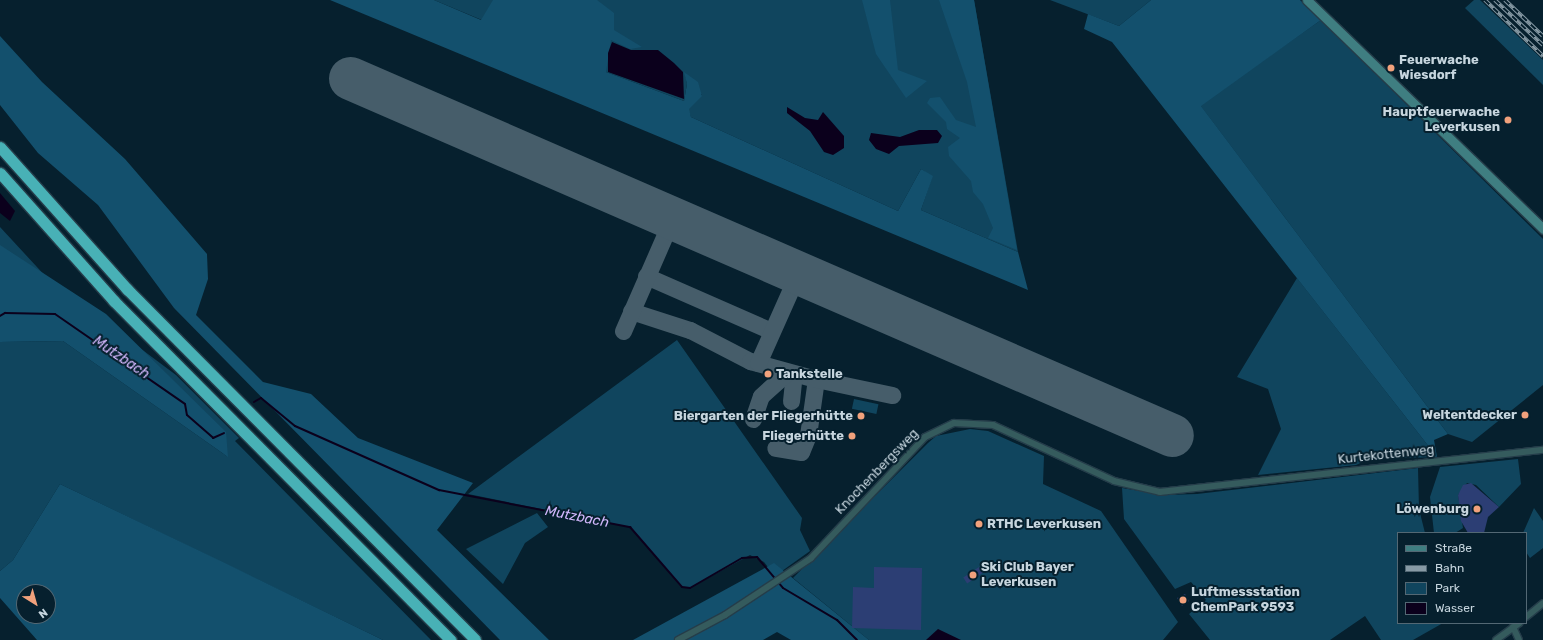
<!DOCTYPE html>
<meta charset="utf-8">
<style>
body{margin:0}
#map{position:relative;width:1543px;height:640px;overflow:hidden;background:#06202e;font-family:Rubik,sans-serif}
div>[style]{position:absolute}
[style*='--x']{left:calc(var(--x)*1px);top:calc(var(--y)*1px);width:calc(var(--w)*1px);rotate:calc(var(--a)*1deg)}
.green>*{inset:0;background:#10455e;transform-origin:0 0}
.forest>*{inset:0;background:#13506d}
.water>*{inset:0;background:#0b001c}
.stream>*{height:2px;margin:-1px;padding:0 1px;transform-origin:1px;border-radius:1px;background:#0b001c}
.taxiway>*{height:17px;margin:-8.5px;padding:0 8.5px;transform-origin:8.5px;border-radius:8.5px;background:#465d6a}
.runway>*{height:43px;margin:-21.5px;padding:0 21.5px;transform-origin:21.5px;border-radius:21.5px;background:#465d6a}
.building>*{inset:0;background:#2c3e74;transform-origin:0 0}
.roads{filter:drop-shadow(1px 0 #253d4a) drop-shadow(-1px 0 #253d4a) drop-shadow(0 1px #253d4a) drop-shadow(0 -1px #253d4a)}
.street>*{height:6px;margin:-3px;padding:0 3px;transform-origin:3px;border-radius:3px;background:#355b5d}
.secondary>*{height:9px;margin:-4.5px;padding:0 4.5px;transform-origin:4.5px;border-radius:4.5px;background:#3f7e81}
.highway>*{height:11px;margin:-5.5px;padding:0 5.5px;transform-origin:5.5px;border-radius:5.5px;background:#48b1b6}
.rail>*{height:3.5px;margin-top:-1.75px;transform-origin:0;background:repeating-linear-gradient(90deg,#06202e 0 6px,#879aa5 0 12px);box-sizing:border-box;border-block:1px solid #879aa5}
.dots>*{width:11px;height:11px;translate:-50% -50%;box-sizing:border-box;border:2px solid #06202e;border-radius:50%}
span{translate:-50% -50%;white-space:nowrap;text-align:center;line-height:1.15;-webkit-text-stroke:4px #06202e;paint-order:stroke}
.poi-label{font-size:13px;color:#c6d5de;font-weight:700}
.left{translate:0 -50%;text-align:left}
.right{translate:-100% -50%;text-align:right}
.street-label{font-size:13px;color:#c6d5de}
.water-label{font-size:14px;color:#d2b7fc;font-style:italic}
.legend{position:absolute;left:1397px;top:532px;width:130px;height:92px;box-sizing:border-box;background:#06202e;border:1px solid #536874;margin:0;padding:5px 7px;list-style:none;font-size:12px;color:#c6d5de}
.legend li{display:flex;align-items:center;gap:8px;height:20px}
.legend b{width:20px;border:1px solid #536874}
.north{position:absolute;left:16px;top:584px;width:40px;height:40px;box-sizing:border-box;background:#06202e;border:1px solid #536874;border-radius:50%;rotate:143deg;font-size:11px;font-weight:700;line-height:16px;text-align:center;color:#c6d5de}
.north::after{content:'';display:block;margin:auto;width:14px;height:18px;background:#f1a17c;clip-path:polygon(50% 0,100% 100%,50% 72%,0 100%)}
</style>
<div id="map">
<div class="green">
<div style="clip-path:polygon(434px 0,974px 0,1018px 252px,921px 210px,932px 177px,921px 169px,898px 211px,691px 117px,688px 109px,702px 95px,685px 73px,687px 84px,684px 101px,606px 72px)"></div>
<div style="clip-path:polygon(1050px 0,1151px 0,1119px 26px)"></div>
<div style="clip-path:polygon(1474px 0,1480px 0,1543px 60px,1543px 85px,1465px 8px)"></div>
<div style="clip-path:polygon(1321px 20px,1543px 239px,1543px 385px,1472px 442px,1448px 434px,1200px 105px)"></div>
<div style="clip-path:polygon(0 227px,49px 280px,176px 375px,239px 438px,235px 441px,431px 640px,383px 640px,60px 484px,13px 560px,0 571px,0 342px,63px 341px,228px 457px,81px 338px,0 323px)"></div>
<div style="clip-path:polygon(1297px 278px,1437px 457px,1369px 459px,1356px 465px,1258px 475px,1281px 429px,1268px 389px,1237px 377px)"></div>
<div style="clip-path:polygon(677px 340px,802px 518px,800px 530px,810px 551px,775px 576px,764px 562px,750px 555px,690px 588px,682px 587px,630px 527px,468px 494px)"></div>
<div style="left:854px;top:399px;width:25px;height:10px;rotate:12deg"></div>
<div style="clip-path:polygon(970px 429px,988px 431px,1044px 456px,1043px 484px,1101px 511px,1178px 622px,1163px 640px,869px 640px,793px 578px,928px 443px,936px 436px)"></div>
<div style="clip-path:polygon(1518px 459px,1521px 484px,1499px 507px,1476px 485px,1467px 483px,1458px 495px,1463px 528px,1455px 533px,1434px 533px,1430px 497px,1440px 467px)"></div>
<div style="clip-path:polygon(1418px 468px,1419px 509px,1425px 533px,1398px 533px,1398px 623px,1443px 623px,1413px 640px,1381px 640px,1365px 616px,1330px 640px,1210px 640px,1189px 614px,1206px 600px,1191px 582px,1175px 589px,1124px 519px,1122px 488px,1164px 495px,1197px 494px)"></div>
<div style="clip-path:polygon(1534px 508px,1543px 521px,1543px 548px,1530px 558px,1526px 552px,1526px 533px,1523px 533px)"></div>
<div style="clip-path:polygon(537px 513px,548px 527px,525px 543px,503px 584px,466px 549px)"></div>
</div>
<div class="forest">
<div style="clip-path:polygon(330px 0,434px 0,481px 20px,493px 0,597px 0,614px 13px,614px 30px,642px 47px,630px 49px,611px 40px,606px 72px,684px 101px,687px 84px,684px 72px,698px 82px,702px 96px,689px 109px,691px 117px,898px 211px,921px 169px,933px 176px,921px 210px,1018px 252px,1028px 290px)"></div>
<div style="clip-path:polygon(862px 0,890px 0,898px 70px,927px 81px,906px 98px,876px 54px)"></div>
<div style="clip-path:polygon(939px 0,974px 0,1017px 250px,988px 238px,993px 228px,983px 204px,973px 192px,971px 181px,949px 156px,948px 147px,960px 138px,947px 129px,946px 122px,927px 103px,930px 98px,940px 97px,956px 120px,976px 127px,967px 82px)"></div>
<div style="clip-path:polygon(1151px 0,1300px 0,1321px 20px,1201px 106px,1448px 434px,1434px 440px,1437px 457px,1112px 42px,1084px 29px,1088px 14px,1119px 26px)"></div>
<div style="clip-path:polygon(0 36px,42px 82px,125px 159px,207px 254px,208px 279px,196px 315px,263px 382px,311px 394px,358px 438px,473px 483px,437px 530px,549px 640px,500px 640px,174px 308px,98px 205px,38px 153px,0 105px)"></div>
<div style="clip-path:polygon(0 245px,106px 314px,226px 432px,228px 457px,63px 341px,0 342px)"></div>
<div style="clip-path:polygon(evenodd,60px 484px,227px 564px,383px 640px,37px 640px,0 598px,0 571px,13px 560px,60px 484px,24px 592px,48px 592px,48px 616px,24px 616px,24px 592px)"></div>
<div style="clip-path:polygon(774px 563px,869px 640px,791px 640px,777px 632px,763px 640px,633px 640px)"></div>
</div>
<div class="water">
<div style="clip-path:polygon(612px 42px,631px 50px,658px 50px,674px 63px,683px 72px,684px 99px,608px 72px,608px 53px)"></div>
<div style="clip-path:polygon(787px 107px,805px 118px,818px 120px,823px 112px,844px 136px,844px 148px,833px 155px,824px 152px,810px 131px,787px 113px)"></div>
<div style="clip-path:polygon(919px 130px,937px 130px,942px 136px,938px 143px,899px 146px,889px 154px,876px 149px,869px 140px,871px 133px,900px 137px)"></div>
<div style="clip-path:polygon(0 193px,15px 211px,10px 221px,0 213px)"></div>
<div style="clip-path:polygon(938px 629px,961px 640px,926px 640px)"></div>
</div>
<div class="stream">
<div style="--x:0;--y:316;--w:6;--a:-31"></div>
<div style="--x:5;--y:313;--w:50;--a:1.1"></div>
<div style="--x:55;--y:314;--w:158;--a:34.7"></div>
<div style="--x:185;--y:404;--w:11;--a:80"></div>
<div style="--x:187;--y:415;--w:35;--a:41"></div>
<div style="--x:213;--y:438;--w:12;--a:-24"></div>
<div style="--x:254;--y:402;--w:8;--a:-30"></div>
<div style="--x:261;--y:398;--w:44;--a:39.5"></div>
<div style="--x:295;--y:426;--w:158;--a:24"></div>
<div style="--x:439;--y:490;--w:195;--a:11"></div>
<div style="--x:630;--y:527;--w:79;--a:49.1"></div>
<div style="--x:682;--y:587;--w:8;--a:7"></div>
<div style="--x:690;--y:588;--w:60;--a:-30"></div>
<div style="--x:742;--y:558;--w:15;--a:-4"></div>
<div style="--x:757;--y:557;--w:40;--a:50"></div>
<div style="--x:783;--y:588;--w:63;--a:30.7"></div>
<div style="--x:837;--y:620;--w:28;--a:45"></div>
</div>
<div class="taxiway">
<div style="--x:646;--y:276;--w:137;--a:23.7"></div>
<div style="--x:631;--y:311;--w:62;--a:17.9"></div>
<div style="--x:690;--y:330;--w:68;--a:27.3"></div>
<div style="--x:750;--y:361;--w:68;--a:15.3"></div>
<div style="--x:816;--y:379;--w:57;--a:98.1"></div>
<div style="--x:808;--y:435;--w:18;--a:112"></div>
<div style="--x:801;--y:452;--w:26;--a:-171"></div>
<div style="--x:623;--y:331;--w:122;--a:-66.4"></div>
<div style="--x:758;--y:363;--w:98;--a:-66"></div>
<div style="--x:816;--y:379;--w:78;--a:11.9"></div>
<div style="--x:791;--y:401;--w:27;--a:-84"></div>
<div style="--x:753;--y:419;--w:24;--a:-71"></div>
<div style="--x:761;--y:396;--w:36;--a:-42"></div>
</div>
<div class="runway">
<div style="--x:350;--y:78;--w:896;--a:23.48"></div>
</div>
<div class="building">
<div style="clip-path:polygon(1471px 483px,1499px 507px,1488px 517px,1484px 533px,1468px 533px,1461px 521px,1458px 495px,1463px 485px)"></div>
<div style="clip-path:polygon(874px 567px,922px 568px,921px 630px,852px 628px,853px 587px,874px 588px)"></div>
<div style="left:979px;top:567px;width:7px;height:19px;rotate:56deg"></div>
<div style="clip-path:polygon(1185px 594px,1189px 601px,1182px 606px,1177px 598px)"></div>
</div>
<div class="roads">
<div class="street">
<div style="--x:1526;--y:617;--w:22;--a:-39"></div>
<div style="--x:1513;--y:627;--w:14;--a:65"></div>
<div style="--x:678;--y:640;--w:53;--a:-28"></div>
<div style="--x:725;--y:615;--w:103;--a:-33.5"></div>
<div style="--x:811;--y:558;--w:166;--a:-46.7"></div>
<div style="--x:925;--y:437;--w:32;--a:-26"></div>
<div style="--x:954;--y:423;--w:39;--a:3"></div>
<div style="--x:993;--y:425;--w:133;--a:24.8"></div>
<div style="--x:1114;--y:481;--w:47;--a:13.4"></div>
<div style="--x:1160;--y:492;--w:385;--a:-6.3"></div>
<div style="--x:1496;--y:640;--w:29;--a:-36"></div>
</div>
<div class="secondary">
<div style="--x:1307;--y:0;--w:329;--a:44.1"></div>
</div>
<div class="highway">
<div style="--x:0;--y:147;--w:191;--a:48.2"></div>
<div style="--x:127;--y:289;--w:494;--a:45.2"></div>
<div style="--x:0;--y:173;--w:171;--a:48.3"></div>
<div style="--x:114;--y:301;--w:478;--a:45.2"></div>
</div>
</div>
<div class="rail">
<div style="--x:1485;--y:0;--w:81;--a:44"></div>
<div style="--x:1495;--y:0;--w:66;--a:43.2"></div>
<div style="--x:1505;--y:0;--w:52;--a:43.5"></div>
</div>
<div class="dots">
<div style="left:1391px;top:68px;background:#f1a17c"></div>
<div style="left:1508px;top:120px;background:#f1a17c"></div>
<div style="left:768px;top:374px;background:#f1a17c"></div>
<div style="left:1525px;top:415px;background:#f1a17c"></div>
<div style="left:861px;top:416px;background:#f1a17c"></div>
<div style="left:852px;top:436px;background:#f1a17c"></div>
<div style="left:1477px;top:509px;background:#f1a17c"></div>
<div style="left:979px;top:524px;background:#f1a17c"></div>
<div style="left:973px;top:575px;background:#f1a17c"></div>
<div style="left:1183px;top:600px;background:#f1a17c"></div>
</div>
<div class="poi-label">
<span class="left" style="left:1399px;top:68px">Feuerwache<br>Wiesdorf</span>
<span class="right" style="left:1500px;top:120px">Hauptfeuerwache<br>Leverkusen</span>
<span class="left" style="left:776px;top:374px">Tankstelle</span>
<span class="right" style="left:1517px;top:415px">Weltentdecker</span>
<span class="right" style="left:853px;top:416px">Biergarten der Fliegerhütte</span>
<span class="right" style="left:844px;top:436px">Fliegerhütte</span>
<span class="right" style="left:1469px;top:509px">Löwenburg</span>
<span class="left" style="left:987px;top:524px">RTHC Leverkusen</span>
<span class="left" style="left:981px;top:575px">Ski Club Bayer<br>Leverkusen</span>
<span class="left" style="left:1191px;top:600px">Luftmessstation<br>ChemPark 9593</span>
</div>
<div class="street-label">
<span style="left:1386px;top:455px;rotate:-6deg">Kurtekottenweg</span>
<span style="left:877px;top:472px;rotate:-46deg">Knochenbergsweg</span>
</div>
<div class="water-label">
<span style="left:121px;top:358px;rotate:34deg">Mutzbach</span>
<span style="left:577px;top:517px;rotate:11deg">Mutzbach</span>
</div>
<ul class="legend">
<li><b style="height:5px;background:#3f7e81"></b>Straße</li>
<li><b style="height:5px;background:#879aa5"></b>Bahn</li>
<li><b style="height:11px;background:#10455e"></b>Park</li>
<li><b style="height:11px;background:#0b001c"></b>Wasser</li>
</ul>
<div class="north">N</div>
</div>
